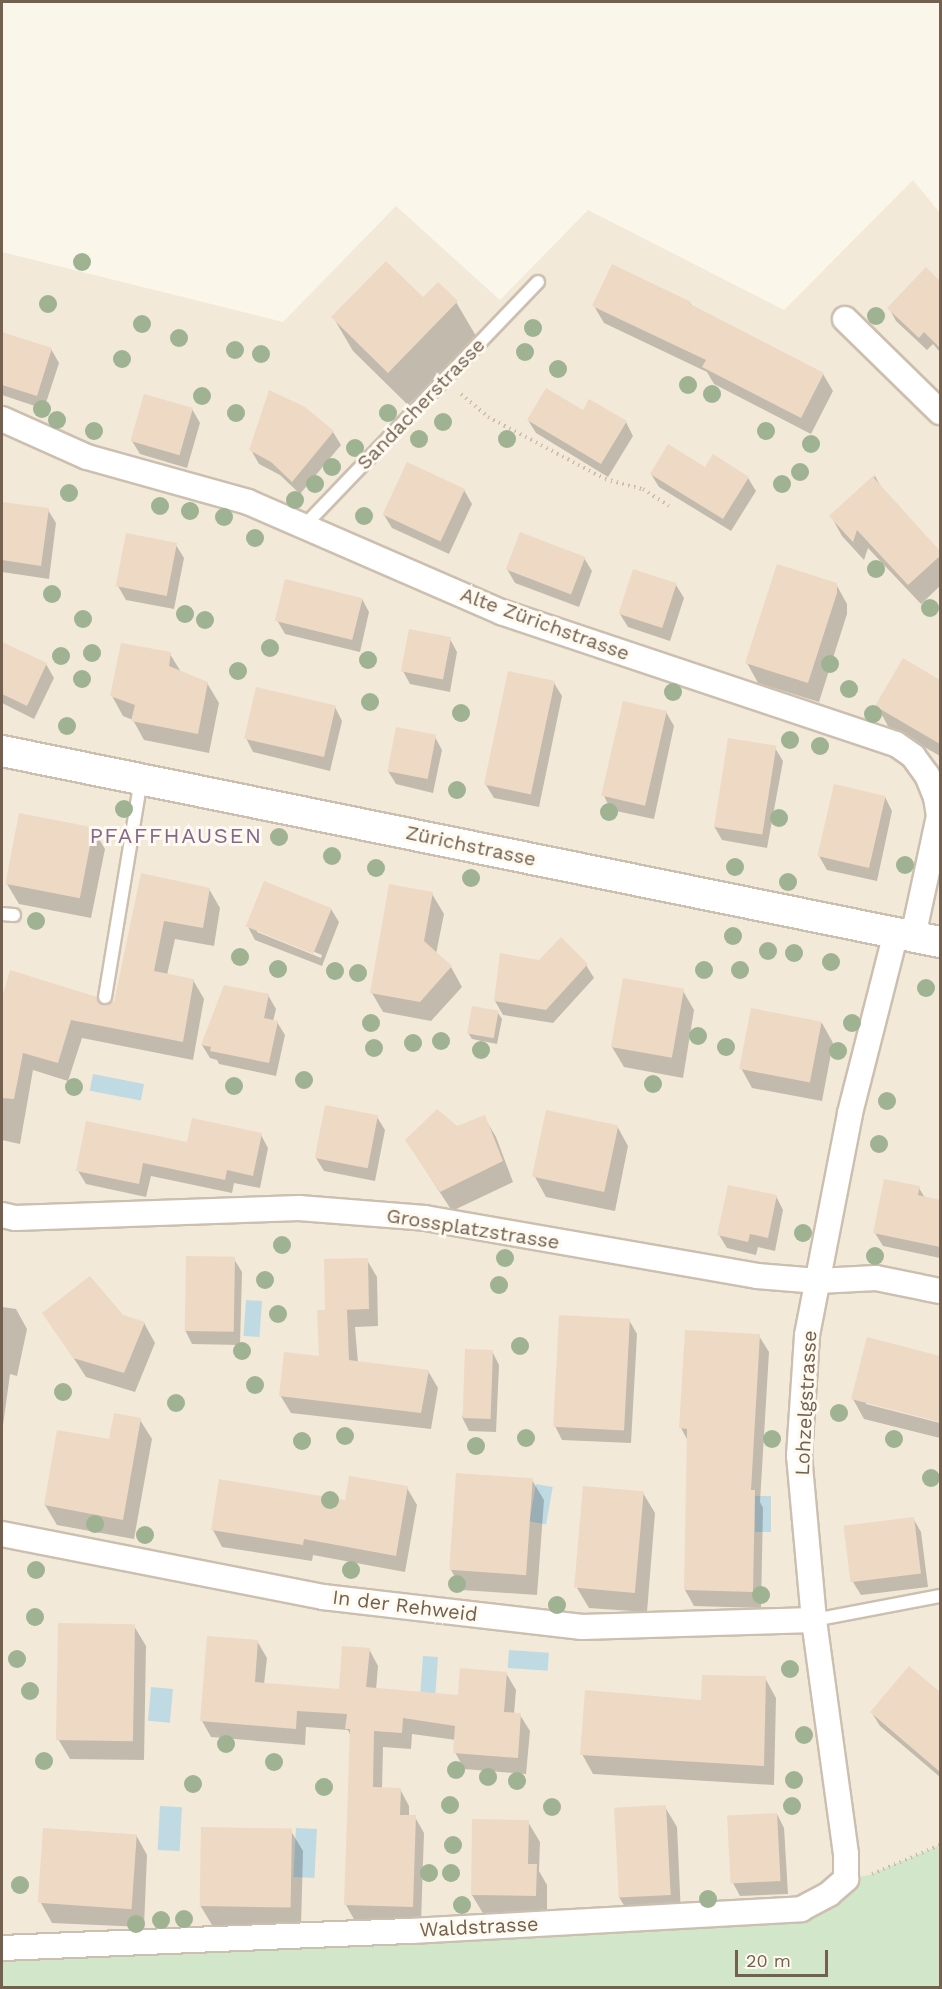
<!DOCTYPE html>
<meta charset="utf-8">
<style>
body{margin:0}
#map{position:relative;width:942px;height:1989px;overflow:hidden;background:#fbf6ea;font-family:"Work Sans",sans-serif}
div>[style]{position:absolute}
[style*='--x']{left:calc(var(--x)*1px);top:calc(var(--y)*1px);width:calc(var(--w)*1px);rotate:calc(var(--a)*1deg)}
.residential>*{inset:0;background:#f2e9d9}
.green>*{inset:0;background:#d2e7c9}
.water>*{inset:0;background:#c0dae3;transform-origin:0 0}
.shadow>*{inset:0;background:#0003}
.building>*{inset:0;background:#eed9c4;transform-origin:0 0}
.path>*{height:4px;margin-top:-2px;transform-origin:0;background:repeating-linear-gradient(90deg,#d3bca7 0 1.5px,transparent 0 6px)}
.roads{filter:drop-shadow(2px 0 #ccbfb0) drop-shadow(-2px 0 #ccbfb0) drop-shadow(0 2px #ccbfb0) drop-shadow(0 -2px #ccbfb0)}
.service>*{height:12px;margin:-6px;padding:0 6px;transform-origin:6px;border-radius:6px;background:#fff}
.minor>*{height:24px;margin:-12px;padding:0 12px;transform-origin:12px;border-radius:12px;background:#fff}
.tertiary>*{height:30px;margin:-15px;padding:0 15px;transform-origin:15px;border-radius:15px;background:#fff}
.trees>*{width:18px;height:18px;margin:-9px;border-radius:50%;background:#9fb393}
span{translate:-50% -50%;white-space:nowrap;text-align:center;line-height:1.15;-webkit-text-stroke:6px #fefaf0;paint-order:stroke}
.street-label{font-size:20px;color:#73604f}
.quarter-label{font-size:22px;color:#86678f;letter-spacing:1.5px}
.frame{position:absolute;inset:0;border:3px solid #73604f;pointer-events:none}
.scale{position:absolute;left:735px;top:1950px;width:93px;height:27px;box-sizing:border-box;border:3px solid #73604f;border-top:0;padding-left:8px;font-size:18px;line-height:21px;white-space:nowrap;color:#73604f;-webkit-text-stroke:4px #fefaf0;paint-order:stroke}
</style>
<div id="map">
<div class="residential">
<div style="clip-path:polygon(913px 180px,940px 213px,940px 1845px,869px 1875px,846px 1879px,801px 1909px,2px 1948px,2px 252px,283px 322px,396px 206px,500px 300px,588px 210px,784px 310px)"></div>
</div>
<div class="green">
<div style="clip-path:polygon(940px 1845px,940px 1987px,2px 1988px,2px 1948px,801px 1909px,846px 1879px,869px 1875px)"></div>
</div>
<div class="water">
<div style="left:93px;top:1074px;width:52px;height:17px;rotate:11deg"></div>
<div style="left:246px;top:1300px;width:16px;height:36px;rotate:4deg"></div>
<div style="left:536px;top:1484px;width:17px;height:38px;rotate:10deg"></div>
<div style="left:755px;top:1496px;width:16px;height:36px"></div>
<div style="left:509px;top:1650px;width:40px;height:18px;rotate:4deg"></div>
<div style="left:423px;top:1656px;width:15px;height:46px;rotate:4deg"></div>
<div style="left:151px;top:1687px;width:22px;height:34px;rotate:5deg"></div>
<div style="left:160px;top:1806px;width:22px;height:44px;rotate:3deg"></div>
<div style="left:296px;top:1828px;width:21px;height:49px;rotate:3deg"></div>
</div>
<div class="shadow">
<div style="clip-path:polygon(926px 269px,940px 284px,940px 352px,933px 344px,927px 350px,896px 321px,889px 308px)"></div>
<div style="clip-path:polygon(423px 299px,456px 302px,476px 336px,408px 405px,353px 351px,333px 317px)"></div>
<div style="clip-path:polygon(690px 303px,693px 307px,823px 374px,833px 391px,811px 434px,714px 384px,707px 372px,604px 323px,594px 306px)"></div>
<div style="clip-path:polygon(2px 333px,51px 349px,59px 363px,44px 409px,2px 395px)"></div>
<div style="clip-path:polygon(192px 409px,200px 423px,187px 468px,140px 454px,132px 441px)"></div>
<div style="clip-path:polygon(305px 409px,333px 432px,341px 445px,300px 494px,280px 475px,259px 464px,251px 450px)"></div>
<div style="clip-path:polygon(583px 412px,626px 422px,633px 436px,608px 477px,536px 433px,528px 420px)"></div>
<div style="clip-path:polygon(714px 456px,748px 478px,756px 491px,731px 531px,659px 487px,651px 474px,706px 469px)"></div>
<div style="clip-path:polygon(875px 476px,882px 489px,940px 553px,940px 586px,921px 604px,868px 548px,864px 560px,842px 536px,831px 516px)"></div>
<div style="clip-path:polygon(464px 490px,472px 504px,449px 554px,392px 528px,384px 515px)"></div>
<div style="clip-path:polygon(2px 503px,48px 510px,56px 523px,49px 579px,2px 572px)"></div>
<div style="clip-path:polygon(176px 545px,184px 558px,174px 609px,126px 600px,118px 586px)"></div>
<div style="clip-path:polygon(584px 558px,592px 571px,579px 607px,515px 583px,507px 569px)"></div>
<div style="clip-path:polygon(836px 584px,847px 604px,847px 614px,819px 702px,758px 683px,747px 663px)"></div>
<div style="clip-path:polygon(676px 585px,684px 598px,670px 641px,628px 627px,620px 614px)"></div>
<div style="clip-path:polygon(362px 599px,369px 612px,360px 652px,285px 634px,277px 620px)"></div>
<div style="clip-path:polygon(450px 639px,457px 652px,450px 692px,410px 684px,403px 671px)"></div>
<div style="clip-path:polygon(2px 643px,46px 664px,54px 678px,34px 719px,2px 703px)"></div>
<div style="clip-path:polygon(170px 654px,181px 672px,207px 683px,219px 703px,209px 753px,144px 740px,133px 720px,123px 716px,112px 696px)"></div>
<div style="clip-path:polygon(903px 660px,940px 681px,940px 756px,888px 726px,877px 706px)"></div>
<div style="clip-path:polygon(554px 683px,562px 696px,539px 807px,494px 798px,486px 785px)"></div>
<div style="clip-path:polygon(335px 707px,342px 721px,330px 771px,253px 752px,246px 738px)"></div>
<div style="clip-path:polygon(666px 712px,674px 726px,654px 819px,611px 810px,604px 796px)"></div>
<div style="clip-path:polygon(435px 737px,442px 750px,433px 793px,396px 784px,388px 771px)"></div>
<div style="clip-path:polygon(775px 748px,783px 761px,767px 848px,722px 840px,714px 826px)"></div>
<div style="clip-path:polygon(885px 797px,892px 811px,877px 881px,827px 870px,819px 856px)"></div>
<div style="clip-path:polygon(93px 829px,105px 849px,91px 918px,19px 904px,7px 884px)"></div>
<div style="clip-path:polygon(142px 875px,209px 889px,220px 908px,214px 946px,175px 939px,167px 975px,193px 980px,204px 999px,193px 1060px,82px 1038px,68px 1081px,33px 1070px,20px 1144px,2px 1140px,2px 998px,109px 1006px,115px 1003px)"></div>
<div style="clip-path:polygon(432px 894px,444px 914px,436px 954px,451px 967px,462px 987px,431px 1021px,383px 1012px,372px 993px)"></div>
<div style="clip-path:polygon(evenodd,331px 909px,339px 922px,322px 966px,255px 940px,248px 927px,331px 909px,257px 929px,322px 955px,321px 958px,257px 932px,257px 929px)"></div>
<div style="clip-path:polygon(540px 961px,586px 965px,594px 978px,553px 1023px,503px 1015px,495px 1001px)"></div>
<div style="clip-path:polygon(624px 980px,683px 991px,694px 1010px,683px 1078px,624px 1067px,612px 1047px)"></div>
<div style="clip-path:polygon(268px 995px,276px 1009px,273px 1021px,277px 1022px,285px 1035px,276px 1076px,219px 1064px,217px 1060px,210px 1058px,202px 1045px)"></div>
<div style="clip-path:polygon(498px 1013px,502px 1019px,497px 1044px,472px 1039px,468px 1033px)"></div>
<div style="clip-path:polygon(822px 1023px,833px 1043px,822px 1101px,752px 1088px,741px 1068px)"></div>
<div style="clip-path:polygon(377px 1117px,385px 1130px,375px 1181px,324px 1171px,316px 1158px)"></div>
<div style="clip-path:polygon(484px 1117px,496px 1137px,513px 1182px,452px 1211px,419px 1160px,457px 1128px)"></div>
<div style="clip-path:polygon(617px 1126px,628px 1146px,615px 1211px,546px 1197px,535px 1177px)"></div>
<div style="clip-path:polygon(261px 1135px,268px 1148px,260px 1188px,234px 1183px,232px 1193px,151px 1176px,146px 1197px,86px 1184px,78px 1171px,188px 1144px)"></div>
<div style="clip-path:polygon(919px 1188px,925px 1198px,940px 1201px,940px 1258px,883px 1246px,875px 1233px)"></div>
<div style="clip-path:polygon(776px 1196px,783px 1210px,775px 1251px,758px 1247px,756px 1255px,727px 1248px,719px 1235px)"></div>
<div style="clip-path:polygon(234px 1259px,242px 1272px,240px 1345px,192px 1344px,185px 1330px)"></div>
<div style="clip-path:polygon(367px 1260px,377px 1277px,378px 1326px,355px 1327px,358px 1363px,428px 1371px,438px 1388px,431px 1429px,291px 1413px,280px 1395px,320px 1358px,326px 1312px)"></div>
<div style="clip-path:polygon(2px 1307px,16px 1309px,27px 1329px,17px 1376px,10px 1374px,2px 1433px)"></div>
<div style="clip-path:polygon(44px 1313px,144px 1323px,155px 1343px,135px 1392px,86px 1377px)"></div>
<div style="clip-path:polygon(629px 1320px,637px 1334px,631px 1443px,562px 1440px,555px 1426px)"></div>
<div style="clip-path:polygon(759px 1336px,769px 1352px,760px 1502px,763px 1508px,761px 1608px,694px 1606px,685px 1590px,688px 1441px,681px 1428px)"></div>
<div style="clip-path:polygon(868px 1339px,940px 1358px,940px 1420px,866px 1401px,866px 1404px,940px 1423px,940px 1438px,864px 1419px,853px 1399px)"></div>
<div style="clip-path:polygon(492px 1351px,499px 1365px,496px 1432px,469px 1431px,462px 1417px)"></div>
<div style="clip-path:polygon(140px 1420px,152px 1439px,134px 1539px,57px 1525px,45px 1505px)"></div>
<div style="clip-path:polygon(532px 1480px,544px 1500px,537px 1595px,462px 1590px,451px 1570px)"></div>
<div style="clip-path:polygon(407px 1488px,417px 1505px,405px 1572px,313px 1555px,312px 1561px,222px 1547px,213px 1530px)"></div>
<div style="clip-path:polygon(643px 1493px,655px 1513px,647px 1612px,589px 1608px,577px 1588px)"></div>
<div style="clip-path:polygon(913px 1518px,921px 1532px,928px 1587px,861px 1595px,853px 1582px,846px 1527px)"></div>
<div style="clip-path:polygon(134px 1626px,146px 1646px,144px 1760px,70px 1759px,58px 1739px)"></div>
<div style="clip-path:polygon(257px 1641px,267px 1658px,264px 1684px,340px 1690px,369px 1649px,378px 1666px,376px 1690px,459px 1697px,506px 1673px,516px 1690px,514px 1714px,520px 1715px,530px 1731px,526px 1774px,464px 1769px,455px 1752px,456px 1740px,412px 1734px,411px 1749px,383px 1747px,382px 1789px,400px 1789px,409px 1806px,409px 1816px,415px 1817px,424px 1833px,421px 1923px,355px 1921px,346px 1905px,351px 1736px,348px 1730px,306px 1727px,305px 1745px,211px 1737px,202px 1721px)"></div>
<div style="clip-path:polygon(910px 1668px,940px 1694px,940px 1777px,880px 1726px,872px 1713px)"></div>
<div style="clip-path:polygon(765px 1678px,776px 1698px,774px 1785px,593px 1774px,582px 1754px)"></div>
<div style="clip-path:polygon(665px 1807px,677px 1827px,681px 1915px,631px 1917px,619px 1897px)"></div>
<div style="clip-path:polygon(777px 1814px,784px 1828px,788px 1894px,740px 1896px,733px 1883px)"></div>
<div style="clip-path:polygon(528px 1822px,540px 1842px,539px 1871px,547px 1885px,547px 1916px,484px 1915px,472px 1895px)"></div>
<div style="clip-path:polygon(291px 1831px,303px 1851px,301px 1927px,212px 1925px,200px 1905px)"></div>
<div style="clip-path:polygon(136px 1835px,147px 1855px,144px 1927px,52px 1923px,41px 1903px)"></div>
</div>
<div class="building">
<div style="clip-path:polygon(386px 261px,423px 297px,438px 282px,458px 301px,388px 373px,331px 317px)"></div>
<div style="clip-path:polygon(612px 264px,691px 302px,690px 304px,824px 373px,801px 418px,702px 367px,706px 360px,592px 306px)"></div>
<div style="clip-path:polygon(926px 267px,940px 281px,940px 348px,924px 332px,919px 338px,887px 308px)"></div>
<div style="clip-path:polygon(2px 332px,52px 348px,37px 396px,2px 385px)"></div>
<div style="clip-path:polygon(546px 388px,583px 410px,589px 399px,627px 421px,601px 464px,527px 420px)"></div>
<div style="clip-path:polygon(269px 390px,305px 407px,334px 431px,292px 482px,271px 462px,249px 450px)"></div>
<div style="left:144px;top:394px;width:51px;height:49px;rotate:16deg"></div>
<div style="clip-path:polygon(668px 444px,705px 467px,713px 454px,749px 477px,723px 519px,650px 474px)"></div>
<div style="left:407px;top:462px;width:64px;height:58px;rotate:25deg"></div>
<div style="clip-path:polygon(875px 474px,874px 478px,940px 551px,940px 556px,908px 585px,857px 530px,853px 542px,829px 516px)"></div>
<div style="clip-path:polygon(2px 502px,49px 508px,41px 566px,2px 560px)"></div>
<div style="left:520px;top:532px;width:70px;height:40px;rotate:21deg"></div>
<div style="left:126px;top:533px;width:52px;height:54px;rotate:11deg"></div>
<div style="clip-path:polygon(777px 564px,837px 583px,837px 593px,808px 683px,745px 663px)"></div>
<div style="left:633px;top:569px;width:46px;height:47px;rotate:18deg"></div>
<div style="left:285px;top:579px;width:80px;height:43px;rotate:14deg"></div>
<div style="left:409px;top:629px;width:43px;height:43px;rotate:11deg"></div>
<div style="clip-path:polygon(2px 642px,47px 663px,27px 706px,2px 694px)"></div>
<div style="clip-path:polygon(121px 643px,171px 652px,169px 666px,208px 682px,198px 734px,131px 721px,135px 705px,110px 696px)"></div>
<div style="clip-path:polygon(903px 658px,940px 680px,940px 744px,875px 706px)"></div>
<div style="left:508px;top:671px;width:48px;height:116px;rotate:12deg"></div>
<div style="left:256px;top:687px;width:82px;height:53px;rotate:13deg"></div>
<div style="left:623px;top:701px;width:45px;height:97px;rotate:13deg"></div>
<div style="left:396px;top:727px;width:41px;height:45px;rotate:11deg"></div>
<div style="left:728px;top:738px;width:49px;height:90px;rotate:9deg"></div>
<div style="left:834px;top:784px;width:53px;height:74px;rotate:13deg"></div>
<div style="left:19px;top:813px;width:76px;height:72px;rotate:11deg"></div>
<div style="clip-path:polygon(141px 873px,210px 888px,203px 928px,164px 921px,154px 971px,194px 979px,183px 1042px,71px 1020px,58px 1063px,23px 1053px,14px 1099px,2px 1098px,2px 998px,10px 970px,97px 997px,103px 1005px,114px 1002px)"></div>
<div style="left:264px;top:881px;width:73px;height:49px;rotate:22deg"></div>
<div style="clip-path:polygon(389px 884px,433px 892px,424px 941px,452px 966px,420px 1002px,370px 993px)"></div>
<div style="clip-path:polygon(561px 937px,588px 964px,546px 1010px,494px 1001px,500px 953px,539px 960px)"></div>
<div style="left:623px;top:978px;width:62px;height:70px;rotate:10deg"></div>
<div style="clip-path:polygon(224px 985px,269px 994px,264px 1018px,278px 1021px,269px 1063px,210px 1051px,211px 1047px,201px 1045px)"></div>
<div style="left:472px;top:1006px;width:27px;height:28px;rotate:10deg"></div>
<div style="left:751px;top:1008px;width:72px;height:62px;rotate:11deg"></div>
<div style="left:325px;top:1105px;width:54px;height:54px;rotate:11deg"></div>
<div style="clip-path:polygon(437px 1109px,457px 1126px,485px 1115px,503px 1161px,440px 1192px,405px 1140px)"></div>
<div style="left:546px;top:1110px;width:74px;height:68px;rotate:12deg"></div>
<div style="clip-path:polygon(192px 1118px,262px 1133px,253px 1176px,227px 1170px,225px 1180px,143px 1163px,139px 1184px,76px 1171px,86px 1121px,187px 1142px)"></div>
<div style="clip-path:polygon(884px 1179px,920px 1186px,918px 1195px,940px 1200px,940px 1247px,873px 1233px)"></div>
<div style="clip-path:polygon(728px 1185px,777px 1195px,768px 1238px,750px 1234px,748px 1242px,717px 1235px)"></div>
<div style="left:186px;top:1256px;width:49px;height:75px;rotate:1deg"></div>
<div style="clip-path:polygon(368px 1258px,369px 1309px,340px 1310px,347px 1310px,349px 1360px,429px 1370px,421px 1413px,279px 1396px,284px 1352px,319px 1356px,317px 1310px,325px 1310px,324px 1259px)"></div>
<div style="clip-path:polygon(90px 1276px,123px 1315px,145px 1322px,124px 1373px,73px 1358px,42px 1313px)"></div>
<div style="left:559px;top:1315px;width:71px;height:112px;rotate:3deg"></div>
<div style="clip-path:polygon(685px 1330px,760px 1334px,751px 1490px,755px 1490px,753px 1592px,684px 1590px,687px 1429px,679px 1428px)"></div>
<div style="clip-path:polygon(867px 1337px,940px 1356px,940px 1422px,851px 1399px)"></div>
<div style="left:465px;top:1349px;width:28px;height:69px;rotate:2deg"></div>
<div style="clip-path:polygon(114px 1413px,141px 1418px,123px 1520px,44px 1505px,57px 1430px,109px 1439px)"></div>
<div style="left:456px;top:1473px;width:77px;height:97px;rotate:4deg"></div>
<div style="clip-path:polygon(349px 1476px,408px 1486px,396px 1556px,304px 1539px,303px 1545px,211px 1530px,219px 1479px,345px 1500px)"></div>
<div style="left:583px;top:1486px;width:61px;height:102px;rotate:5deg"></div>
<div style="left:914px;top:1517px;width:57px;height:71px;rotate:83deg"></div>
<div style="left:58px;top:1623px;width:77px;height:117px;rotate:1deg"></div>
<div style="clip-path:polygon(207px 1636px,258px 1640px,255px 1682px,339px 1689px,342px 1646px,370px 1648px,366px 1687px,458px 1695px,460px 1668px,507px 1672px,504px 1712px,521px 1713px,518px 1758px,453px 1753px,455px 1726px,403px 1718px,402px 1733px,374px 1731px,373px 1787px,401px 1788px,400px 1815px,416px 1815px,413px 1907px,344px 1905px,350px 1729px,345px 1729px,347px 1714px,297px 1711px,296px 1729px,200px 1721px)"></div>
<div style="clip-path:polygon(909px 1666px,940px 1692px,940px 1772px,870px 1712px)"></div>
<div style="clip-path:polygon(702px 1675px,766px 1676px,764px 1766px,580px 1755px,585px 1690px,701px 1700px)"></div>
<div style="left:666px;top:1805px;width:90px;height:52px;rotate:87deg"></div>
<div style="left:777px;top:1813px;width:68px;height:50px;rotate:87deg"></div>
<div style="clip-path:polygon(472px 1819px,529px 1820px,528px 1864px,537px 1864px,536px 1896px,471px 1895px)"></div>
<div style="left:201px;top:1827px;width:91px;height:79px;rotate:1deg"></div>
<div style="left:43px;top:1828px;width:94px;height:75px;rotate:4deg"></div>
</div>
<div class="path">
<div style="--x:461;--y:394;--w:35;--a:40"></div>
<div style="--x:488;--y:417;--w:132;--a:27.9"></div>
<div style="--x:605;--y:479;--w:39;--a:15"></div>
<div style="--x:643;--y:489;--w:31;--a:33"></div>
<div style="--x:872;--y:1874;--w:74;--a:-23.1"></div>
</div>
<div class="roads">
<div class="service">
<div style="--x:304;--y:526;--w:338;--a:-46.2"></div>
<div style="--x:2;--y:914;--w:12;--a:5"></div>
<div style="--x:105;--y:997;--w:221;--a:-80.6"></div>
<div style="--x:814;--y:1620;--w:128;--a:-10.8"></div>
</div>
<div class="minor">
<div style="--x:845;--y:319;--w:133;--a:44.4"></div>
<div style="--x:2;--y:419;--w:93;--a:24.1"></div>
<div style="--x:87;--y:457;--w:167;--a:15.6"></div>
<div style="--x:248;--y:502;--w:276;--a:23.5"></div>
<div style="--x:501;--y:612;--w:416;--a:18.5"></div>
<div style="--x:896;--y:744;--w:21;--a:35"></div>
<div style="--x:913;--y:756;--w:24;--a:54"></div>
<div style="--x:927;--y:775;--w:24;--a:68"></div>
<div style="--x:936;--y:797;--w:19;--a:81"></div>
<div style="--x:939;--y:816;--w:123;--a:102.2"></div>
<div style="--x:2;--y:1215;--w:13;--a:13"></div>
<div style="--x:15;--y:1218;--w:284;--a:-2"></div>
<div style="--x:299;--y:1208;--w:126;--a:4.5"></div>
<div style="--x:425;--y:1218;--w:337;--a:9.9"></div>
<div style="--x:757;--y:1276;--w:61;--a:4.7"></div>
<div style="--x:818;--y:1281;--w:58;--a:-3"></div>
<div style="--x:876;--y:1278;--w:65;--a:11.5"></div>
<div style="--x:2;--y:1534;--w:327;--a:11.1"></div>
<div style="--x:323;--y:1597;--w:261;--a:6.6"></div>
<div style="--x:582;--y:1627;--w:232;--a:-1.7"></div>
<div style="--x:2;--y:1948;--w:409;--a:-2.4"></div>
<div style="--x:411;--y:1931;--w:391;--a:-3.2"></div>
<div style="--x:801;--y:1909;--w:32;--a:-28"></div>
<div style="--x:829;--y:1894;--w:23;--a:-41"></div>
<div style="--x:846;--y:1879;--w:25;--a:-90"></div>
<div style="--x:846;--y:1854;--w:236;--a:-97.8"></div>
<div style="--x:814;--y:1620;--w:165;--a:-95.2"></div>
<div style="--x:799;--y:1456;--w:121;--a:-86.2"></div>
<div style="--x:807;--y:1335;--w:226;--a:-79"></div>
<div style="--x:850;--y:1113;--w:186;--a:-75.7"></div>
</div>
<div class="tertiary">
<div style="--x:2;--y:751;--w:957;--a:11.51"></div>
</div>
</div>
<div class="trees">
<div style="left:82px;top:262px"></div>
<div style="left:48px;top:304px"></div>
<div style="left:876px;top:316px"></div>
<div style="left:142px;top:324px"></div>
<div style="left:533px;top:328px"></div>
<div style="left:179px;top:338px"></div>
<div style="left:235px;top:350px"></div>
<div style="left:525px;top:352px"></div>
<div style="left:261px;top:354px"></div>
<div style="left:122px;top:359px"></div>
<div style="left:558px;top:369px"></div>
<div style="left:688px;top:385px"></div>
<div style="left:712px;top:394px"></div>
<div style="left:202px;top:396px"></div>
<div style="left:42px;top:409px"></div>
<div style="left:236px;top:413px"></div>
<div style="left:388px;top:413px"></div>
<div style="left:57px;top:420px"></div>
<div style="left:443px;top:422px"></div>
<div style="left:94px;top:431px"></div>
<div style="left:766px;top:431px"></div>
<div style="left:419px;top:439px"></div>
<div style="left:507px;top:439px"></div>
<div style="left:811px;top:444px"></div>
<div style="left:355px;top:448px"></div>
<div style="left:332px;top:467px"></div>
<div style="left:800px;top:472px"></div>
<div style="left:315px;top:484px"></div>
<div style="left:782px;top:484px"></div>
<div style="left:69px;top:493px"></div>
<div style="left:295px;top:500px"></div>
<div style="left:160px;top:506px"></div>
<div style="left:190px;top:511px"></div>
<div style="left:364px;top:516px"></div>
<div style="left:224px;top:517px"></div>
<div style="left:255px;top:538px"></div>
<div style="left:876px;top:569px"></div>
<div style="left:52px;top:594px"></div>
<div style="left:930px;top:608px"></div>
<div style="left:185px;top:614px"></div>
<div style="left:83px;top:619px"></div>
<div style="left:205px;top:620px"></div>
<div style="left:270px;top:648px"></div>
<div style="left:92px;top:653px"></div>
<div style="left:61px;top:656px"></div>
<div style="left:368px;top:660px"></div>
<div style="left:830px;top:664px"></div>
<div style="left:238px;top:671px"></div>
<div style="left:82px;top:679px"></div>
<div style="left:849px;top:689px"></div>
<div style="left:673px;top:692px"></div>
<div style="left:370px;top:702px"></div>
<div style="left:461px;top:713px"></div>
<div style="left:873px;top:714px"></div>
<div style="left:67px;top:726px"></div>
<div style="left:790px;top:740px"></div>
<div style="left:820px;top:746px"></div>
<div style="left:457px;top:790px"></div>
<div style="left:124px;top:809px"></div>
<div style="left:609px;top:812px"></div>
<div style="left:779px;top:818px"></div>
<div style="left:279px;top:837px"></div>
<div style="left:332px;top:856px"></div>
<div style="left:905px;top:865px"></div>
<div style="left:735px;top:867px"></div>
<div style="left:376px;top:868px"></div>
<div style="left:471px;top:878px"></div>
<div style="left:788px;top:882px"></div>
<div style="left:36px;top:921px"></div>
<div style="left:733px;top:936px"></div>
<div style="left:768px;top:951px"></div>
<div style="left:794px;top:953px"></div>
<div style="left:240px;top:957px"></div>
<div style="left:831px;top:962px"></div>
<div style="left:278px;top:969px"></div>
<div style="left:704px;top:970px"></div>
<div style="left:740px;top:970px"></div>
<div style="left:335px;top:971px"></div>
<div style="left:358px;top:973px"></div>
<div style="left:926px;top:988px"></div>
<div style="left:371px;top:1023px"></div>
<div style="left:852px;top:1023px"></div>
<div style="left:698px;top:1036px"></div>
<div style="left:441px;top:1041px"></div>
<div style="left:413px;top:1043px"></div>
<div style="left:726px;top:1047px"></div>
<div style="left:374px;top:1048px"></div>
<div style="left:481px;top:1050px"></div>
<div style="left:838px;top:1051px"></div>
<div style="left:304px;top:1080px"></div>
<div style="left:653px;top:1084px"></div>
<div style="left:234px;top:1086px"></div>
<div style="left:74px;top:1087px"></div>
<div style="left:887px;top:1101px"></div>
<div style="left:879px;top:1144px"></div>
<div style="left:803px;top:1233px"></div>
<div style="left:282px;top:1245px"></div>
<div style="left:875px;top:1256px"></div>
<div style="left:505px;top:1258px"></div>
<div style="left:265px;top:1280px"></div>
<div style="left:499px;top:1285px"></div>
<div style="left:278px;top:1314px"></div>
<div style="left:520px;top:1346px"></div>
<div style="left:242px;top:1351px"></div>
<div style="left:255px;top:1385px"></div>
<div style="left:63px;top:1392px"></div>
<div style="left:176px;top:1403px"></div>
<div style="left:839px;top:1413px"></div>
<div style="left:345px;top:1436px"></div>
<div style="left:526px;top:1438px"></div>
<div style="left:772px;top:1439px"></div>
<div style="left:894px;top:1439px"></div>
<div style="left:302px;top:1441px"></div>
<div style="left:476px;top:1446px"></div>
<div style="left:931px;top:1478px"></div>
<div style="left:330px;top:1500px"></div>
<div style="left:95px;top:1524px"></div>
<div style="left:145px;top:1535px"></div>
<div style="left:36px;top:1570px"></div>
<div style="left:351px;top:1570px"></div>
<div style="left:457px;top:1584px"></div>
<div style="left:761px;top:1595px"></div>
<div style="left:557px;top:1605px"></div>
<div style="left:35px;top:1617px"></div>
<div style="left:17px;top:1659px"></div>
<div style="left:790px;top:1669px"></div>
<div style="left:30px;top:1691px"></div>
<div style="left:804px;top:1735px"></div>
<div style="left:226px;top:1744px"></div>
<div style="left:44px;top:1761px"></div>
<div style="left:274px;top:1762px"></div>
<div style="left:456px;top:1770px"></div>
<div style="left:488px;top:1777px"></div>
<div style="left:794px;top:1780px"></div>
<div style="left:517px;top:1781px"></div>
<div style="left:193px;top:1784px"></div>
<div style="left:324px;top:1787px"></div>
<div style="left:450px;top:1805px"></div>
<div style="left:792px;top:1806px"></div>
<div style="left:552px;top:1807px"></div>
<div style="left:453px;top:1845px"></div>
<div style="left:429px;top:1873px"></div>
<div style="left:451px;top:1873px"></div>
<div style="left:20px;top:1885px"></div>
<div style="left:708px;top:1899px"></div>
<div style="left:462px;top:1905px"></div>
<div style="left:184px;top:1919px"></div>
<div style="left:161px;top:1920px"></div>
<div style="left:136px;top:1924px"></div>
</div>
<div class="street-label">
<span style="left:421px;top:404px;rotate:-46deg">Sandacherstrasse</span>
<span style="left:545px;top:624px;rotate:20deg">Alte Zürichstrasse</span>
<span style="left:471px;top:846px;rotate:12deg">Zürichstrasse</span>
<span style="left:473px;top:1229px;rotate:9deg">Grossplatzstrasse</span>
<span style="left:806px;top:1403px;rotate:-87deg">Lohzelgstrasse</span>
<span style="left:405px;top:1606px;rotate:7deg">In der Rehweid</span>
<span style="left:479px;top:1927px;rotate:-3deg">Waldstrasse</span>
</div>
<div class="quarter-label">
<span style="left:176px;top:836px">PFAFFHAUSEN</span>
</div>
<div class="frame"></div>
<div class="scale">20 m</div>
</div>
